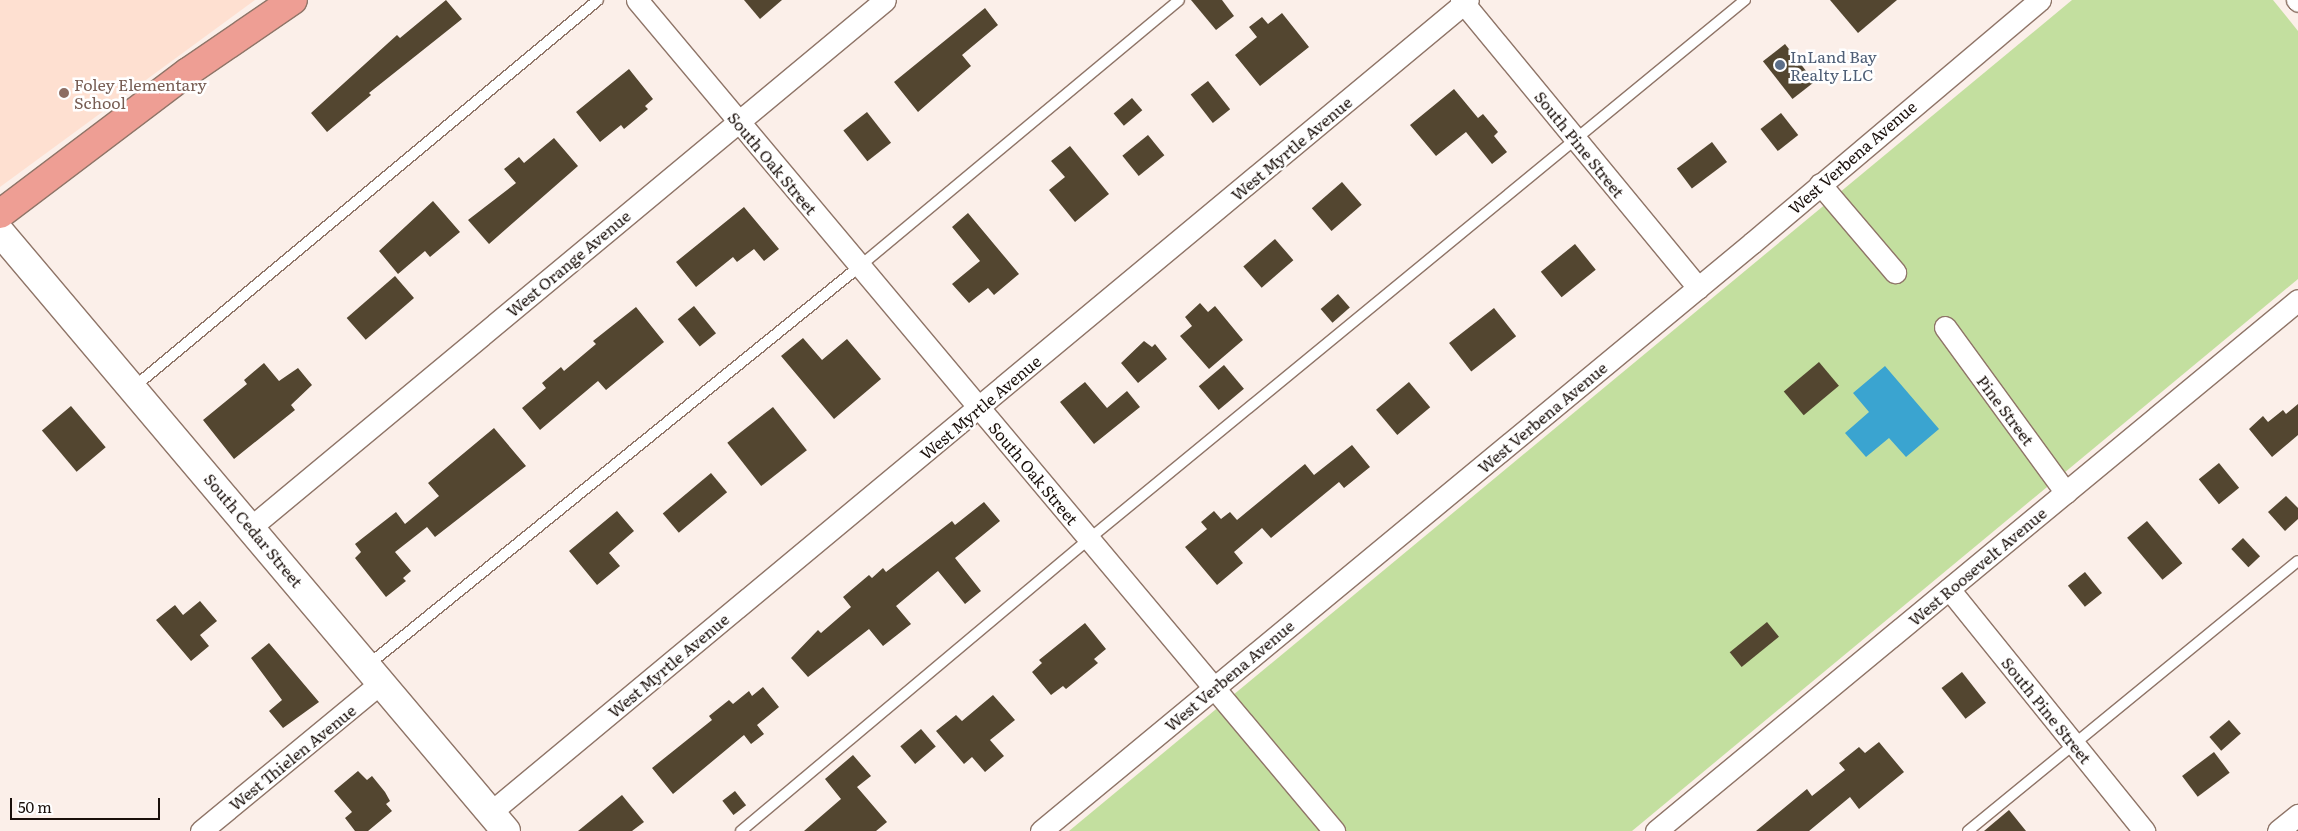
<!DOCTYPE html>
<style>
body{margin:0}
#map{position:relative;width:2298px;height:831px;overflow:hidden;background:#fbefe9;font-family:Literata,serif}
div>[style]{position:absolute}
[style*='--x']{left:calc(var(--x)*1px);top:calc(var(--y)*1px);width:calc(var(--w)*1px);rotate:calc(var(--a)*1deg)}
.built>*{inset:0;background:#fee0d1}
.green>*{inset:0;background:#c3df9f}
.water>*{inset:0;background:#3aa4d0}
.building>*{inset:0;background:#534630;transform-origin:0 0}
.roads{filter:drop-shadow(1px 0 #8f7568) drop-shadow(-1px 0 #8f7568) drop-shadow(0 1px #8f7568) drop-shadow(0 -1px #8f7568)}
.lane>*{height:10px;margin:-5px;padding:0 5px;transform-origin:5px;border-radius:5px;background:#fff}
.street>*{height:21px;margin:-10.5px;padding:0 10.5px;transform-origin:10.5px;border-radius:10.5px;background:#fff}
.secondary>*{height:28px;margin:-14px;padding:0 14px;transform-origin:14px;border-radius:14px;background:#fff}
.primary>*{height:28px;margin:-14px;padding:0 14px;transform-origin:14px;border-radius:14px;background:#ee9e94}
.dots>*{width:14px;height:14px;translate:-50% -50%;box-sizing:border-box;border:2px solid #fff;border-radius:50%}
span{translate:-50% -50%;white-space:nowrap;text-align:center;line-height:1.15;-webkit-text-stroke:5px #fff;paint-order:stroke}
.service-label{font-size:16px;color:#4e5e75}
.left{translate:0 -50%;text-align:left}
.education-label{font-size:16px;color:#785e54}
.street-label{font-size:16px;color:#190f0a}
.scale{position:absolute;left:10px;top:798px;width:150px;height:22px;box-sizing:border-box;border:2px solid #190f0a;border-top:0;padding-left:6px;font-size:15px;line-height:18px;white-space:nowrap;color:#190f0a;-webkit-text-stroke:4px #fff;paint-order:stroke}
</style>
<div id="map">
<div class="built">
<div style="clip-path:polygon(0 0,255px 0,0 187px)"></div>
</div>
<div class="green">
<div style="clip-path:polygon(2072px 0,2273px 0,2298px 31px,2298px 279px,1632px 831px,1069px 831px)"></div>
</div>
<div class="water">
<div style="clip-path:polygon(1885px 366px,1939px 429px,1906px 457px,1889px 438px,1866px 457px,1845px 433px,1869px 412px,1853px 393px)"></div>
</div>
<div class="building">
<div style="clip-path:polygon(446px 0,462px 19px,369px 93px,371px 95px,327px 132px,311px 113px,397px 35px,400px 38px)"></div>
<div style="clip-path:polygon(744px 0,782px 0,760px 19px)"></div>
<div style="clip-path:polygon(1191px 0,1222px 0,1234px 16px,1216px 30px)"></div>
<div style="clip-path:polygon(1830px 0,1897px 0,1858px 33px)"></div>
<div style="clip-path:polygon(985px 8px,998px 25px,962px 55px,971px 66px,918px 112px,894px 82px)"></div>
<div style="clip-path:polygon(1282px 13px,1309px 47px,1260px 86px,1235px 55px,1257px 37px,1249px 27px,1262px 17px,1268px 24px)"></div>
<div style="left:1785px;top:44px;width:48px;height:28px;rotate:52deg"></div>
<div style="clip-path:polygon(629px 69px,653px 99px,645px 106px,648px 109px,624px 129px,621px 125px,600px 142px,576px 112px)"></div>
<div style="left:1208px;top:81px;width:36px;height:22px;rotate:52deg"></div>
<div style="clip-path:polygon(1454px 89px,1478px 118px,1483px 114px,1498px 132px,1494px 136px,1507px 152px,1492px 164px,1466px 132px,1436px 156px,1410px 125px)"></div>
<div style="left:1132px;top:98px;width:16px;height:24px;rotate:50deg"></div>
<div style="left:867px;top:112px;width:39px;height:30px;rotate:52deg"></div>
<div style="left:1781px;top:113px;width:28px;height:26px;rotate:52deg"></div>
<div style="left:1148px;top:135px;width:26px;height:33px;rotate:51deg"></div>
<div style="clip-path:polygon(554px 138px,578px 166px,489px 244px,468px 220px,516px 183px,504px 169px,519px 157px,524px 163px)"></div>
<div style="left:1712px;top:142px;width:25px;height:44px;rotate:53deg"></div>
<div style="clip-path:polygon(1070px 146px,1109px 194px,1075px 222px,1049px 190px,1065px 177px,1051px 161px)"></div>
<div style="left:1342px;top:182px;width:30px;height:40px;rotate:49deg"></div>
<div style="clip-path:polygon(433px 201px,460px 232px,430px 257px,425px 251px,398px 274px,379px 251px)"></div>
<div style="clip-path:polygon(744px 207px,779px 249px,764px 261px,754px 249px,737px 262px,733px 257px,696px 287px,676px 262px)"></div>
<div style="clip-path:polygon(968px 213px,1019px 274px,994px 295px,988px 288px,969px 303px,952px 284px,980px 261px,952px 227px)"></div>
<div style="left:1275px;top:239px;width:28px;height:42px;rotate:49deg"></div>
<div style="left:1575px;top:244px;width:33px;height:44px;rotate:51deg"></div>
<div style="left:395px;top:276px;width:29px;height:64px;rotate:49deg"></div>
<div style="left:1338px;top:294px;width:18px;height:23px;rotate:49deg"></div>
<div style="clip-path:polygon(1200px 303px,1208px 312px,1215px 306px,1243px 340px,1209px 369px,1180px 336px,1192px 326px,1185px 317px)"></div>
<div style="left:694px;top:306px;width:35px;height:21px;rotate:51deg"></div>
<div style="clip-path:polygon(636px 307px,664px 342px,606px 390px,598px 381px,540px 430px,522px 408px,546px 388px,542px 383px,561px 367px,564px 371px,596px 344px,593px 341px)"></div>
<div style="left:1494px;top:308px;width:36px;height:57px;rotate:52deg"></div>
<div style="clip-path:polygon(803px 338px,822px 360px,847px 339px,881px 379px,834px 419px,781px 356px)"></div>
<div style="clip-path:polygon(1144px 341px,1152px 347px,1155px 344px,1167px 359px,1138px 383px,1121px 363px)"></div>
<div style="left:1819px;top:362px;width:31px;height:46px;rotate:50deg"></div>
<div style="clip-path:polygon(264px 363px,279px 381px,298px 368px,312px 385px,291px 405px,295px 410px,234px 459px,203px 420px,247px 384px,244px 380px)"></div>
<div style="left:1224px;top:365px;width:31px;height:33px;rotate:50deg"></div>
<div style="clip-path:polygon(1085px 382px,1107px 408px,1127px 391px,1140px 407px,1094px 444px,1060px 402px)"></div>
<div style="left:1409px;top:382px;width:33px;height:43px;rotate:50deg"></div>
<div style="clip-path:polygon(2298px 404px,2298px 435px,2272px 457px,2249px 429px,2263px 416px,2268px 422px,2283px 410px,2286px 414px)"></div>
<div style="left:71px;top:406px;width:54px;height:38px;rotate:50deg"></div>
<div style="left:773px;top:407px;width:55px;height:58px;rotate:52deg"></div>
<div style="clip-path:polygon(494px 428px,526px 466px,435px 537px,427px 527px,395px 552px,411px 571px,403px 578px,406px 581px,386px 597px,355px 558px,361px 552px,355px 544px,396px 512px,405px 524px,439px 496px,428px 483px)"></div>
<div style="clip-path:polygon(1352px 445px,1370px 467px,1344px 488px,1339px 482px,1271px 538px,1262px 528px,1234px 552px,1243px 563px,1217px 585px,1185px 547px,1207px 529px,1201px 522px,1214px 511px,1221px 519px,1230px 512px,1237px 520px,1305px 464px,1314px 475px)"></div>
<div style="left:2219px;top:463px;width:32px;height:26px;rotate:51deg"></div>
<div style="left:711px;top:473px;width:25px;height:63px;rotate:50deg"></div>
<div style="clip-path:polygon(2286px 496px,2298px 508px,2298px 519px,2285px 531px,2268px 512px)"></div>
<div style="clip-path:polygon(984px 502px,1000px 521px,955px 558px,981px 591px,965px 604px,938px 571px,896px 606px,911px 624px,883px 646px,869px 629px,808px 677px,791px 658px,818px 630px,821px 633px,851px 607px,843px 597px,869px 575px,872px 578px,883px 568px,886px 572px,952px 521px,955px 525px)"></div>
<div style="clip-path:polygon(617px 511px,634px 531px,609px 553px,620px 566px,597px 585px,569px 551px)"></div>
<div style="left:2147px;top:521px;width:55px;height:26px;rotate:50deg"></div>
<div style="left:2243px;top:538px;width:25px;height:16px;rotate:47deg"></div>
<div style="left:2085px;top:572px;width:27px;height:22px;rotate:51deg"></div>
<div style="clip-path:polygon(200px 601px,217px 621px,200px 635px,209px 646px,191px 661px,156px 620px,175px 605px,183px 615px)"></div>
<div style="left:1767px;top:622px;width:19px;height:48px;rotate:51deg"></div>
<div style="clip-path:polygon(1085px 623px,1106px 649px,1094px 659px,1098px 663px,1066px 689px,1063px 686px,1051px 695px,1032px 672px,1042px 663px,1039px 660px)"></div>
<div style="clip-path:polygon(269px 643px,319px 702px,283px 728px,269px 711px,282px 700px,251px 658px)"></div>
<div style="left:1962px;top:672px;width:39px;height:26px;rotate:52deg"></div>
<div style="clip-path:polygon(763px 687px,779px 707px,757px 725px,764px 734px,751px 744px,744px 735px,673px 794px,652px 768px,712px 720px,709px 716px,729px 700px,733px 704px,749px 691px,752px 696px)"></div>
<div style="clip-path:polygon(993px 695px,1015px 720px,990px 740px,1004px 756px,985px 772px,972px 757px,964px 764px,936px 731px,956px 715px,962px 721px)"></div>
<div style="left:2229px;top:720px;width:18px;height:26px;rotate:49deg"></div>
<div style="left:921px;top:729px;width:23px;height:27px;rotate:50deg"></div>
<div style="clip-path:polygon(1879px 742px,1904px 772px,1859px 809px,1850px 797px,1809px 831px,1756px 831px,1807px 789px,1812px 796px,1845px 770px,1839px 763px,1859px 747px,1865px 753px)"></div>
<div style="left:2214px;top:752px;width:26px;height:40px;rotate:53deg"></div>
<div style="clip-path:polygon(853px 755px,871px 776px,857px 787px,887px 822px,876px 831px,804px 831px,841px 799px,825px 779px)"></div>
<div style="clip-path:polygon(358px 771px,367px 780px,372px 776px,385px 792px,390px 801px,386px 804px,392px 811px,368px 831px,355px 831px,345px 818px,352px 812px,334px 791px)"></div>
<div style="left:735px;top:791px;width:18px;height:16px;rotate:52deg"></div>
<div style="clip-path:polygon(622px 795px,644px 822px,632px 831px,578px 831px)"></div>
<div style="clip-path:polygon(2009px 810px,2026px 831px,1984px 831px)"></div>
</div>
<div class="roads">
<div class="lane">
<div style="--x:134;--y:387;--w:604;--a:-39.83"></div>
<div style="--x:368;--y:665;--w:633;--a:-39.04"></div>
<div style="--x:860;--y:266;--w:415;--a:-39.8"></div>
<div style="--x:741;--y:831;--w:454;--a:-40"></div>
<div style="--x:1089;--y:539;--w:849;--a:-39.41"></div>
<div style="--x:1968;--y:831;--w:426;--a:-39.3"></div>
</div>
<div class="street">
<div style="--x:637;--y:0;--w:1085;--a:50.01"></div>
<div style="--x:1461;--y:0;--w:373;--a:50.5"></div>
<div style="--x:2297;--y:0;--w:1;--a:45"></div>
<div style="--x:1820;--y:184;--w:116;--a:49.6"></div>
<div style="--x:1945;--y:327;--w:205;--a:53.9"></div>
<div style="--x:251;--y:527;--w:824;--a:-39.73"></div>
<div style="--x:1949;--y:589;--w:311;--a:51.1"></div>
<div style="--x:491;--y:812;--w:1270;--a:-39.73"></div>
<div style="--x:201;--y:831;--w:234;--a:-39.5"></div>
<div style="--x:1041;--y:831;--w:923;--a:-39.59"></div>
<div style="--x:1752;--y:243;--w:377;--a:-40.2"></div>
<div style="--x:1656;--y:831;--w:833;--a:-39.59"></div>
<div style="--x:2278;--y:831;--w:26;--a:-39"></div>
</div>
<div class="secondary">
<div style="--x:0;--y:232;--w:784;--a:49.81"></div>
</div>
<div class="primary">
<div style="--x:0;--y:214;--w:236;--a:-37.1"></div>
<div style="--x:188;--y:72;--w:127;--a:-34.4"></div>
</div>
</div>
<div class="dots">
<div style="left:1780px;top:65px;background:#5c6f8a"></div>
<div style="left:64px;top:93px;background:#8d6e63"></div>
</div>
<div class="service-label">
<span class="left" style="left:1790px;top:65px">InLand Bay<br>Realty LLC</span>
</div>
<div class="education-label">
<span class="left" style="left:74px;top:93px">Foley Elementary<br>School</span>
</div>
<div class="street-label">
<span style="left:1580px;top:144px;rotate:51deg">South Pine Street</span>
<span style="left:1291px;top:148px;rotate:-40deg">West Myrtle Avenue</span>
<span style="left:1852px;top:157px;rotate:-41deg">West Verbena Avenue</span>
<span style="left:773px;top:163px;rotate:50deg">South Oak Street</span>
<span style="left:568px;top:263px;rotate:-40deg">West Orange Avenue</span>
<span style="left:980px;top:407px;rotate:-40deg">West Myrtle Avenue</span>
<span style="left:2006px;top:410px;rotate:53deg">Pine Street</span>
<span style="left:1542px;top:417px;rotate:-40deg">West Verbena Avenue</span>
<span style="left:1034px;top:473px;rotate:50deg">South Oak Street</span>
<span style="left:254px;top:530px;rotate:50deg">South Cedar Street</span>
<span style="left:1977px;top:566px;rotate:-40deg">West Roosevelt Avenue</span>
<span style="left:668px;top:665px;rotate:-40deg">West Myrtle Avenue</span>
<span style="left:1229px;top:675px;rotate:-40deg">West Verbena Avenue</span>
<span style="left:2047px;top:710px;rotate:51deg">South Pine Street</span>
<span style="left:292px;top:757px;rotate:-39deg">West Thielen Avenue</span>
</div>
<div class="scale">50 m</div>
</div>
